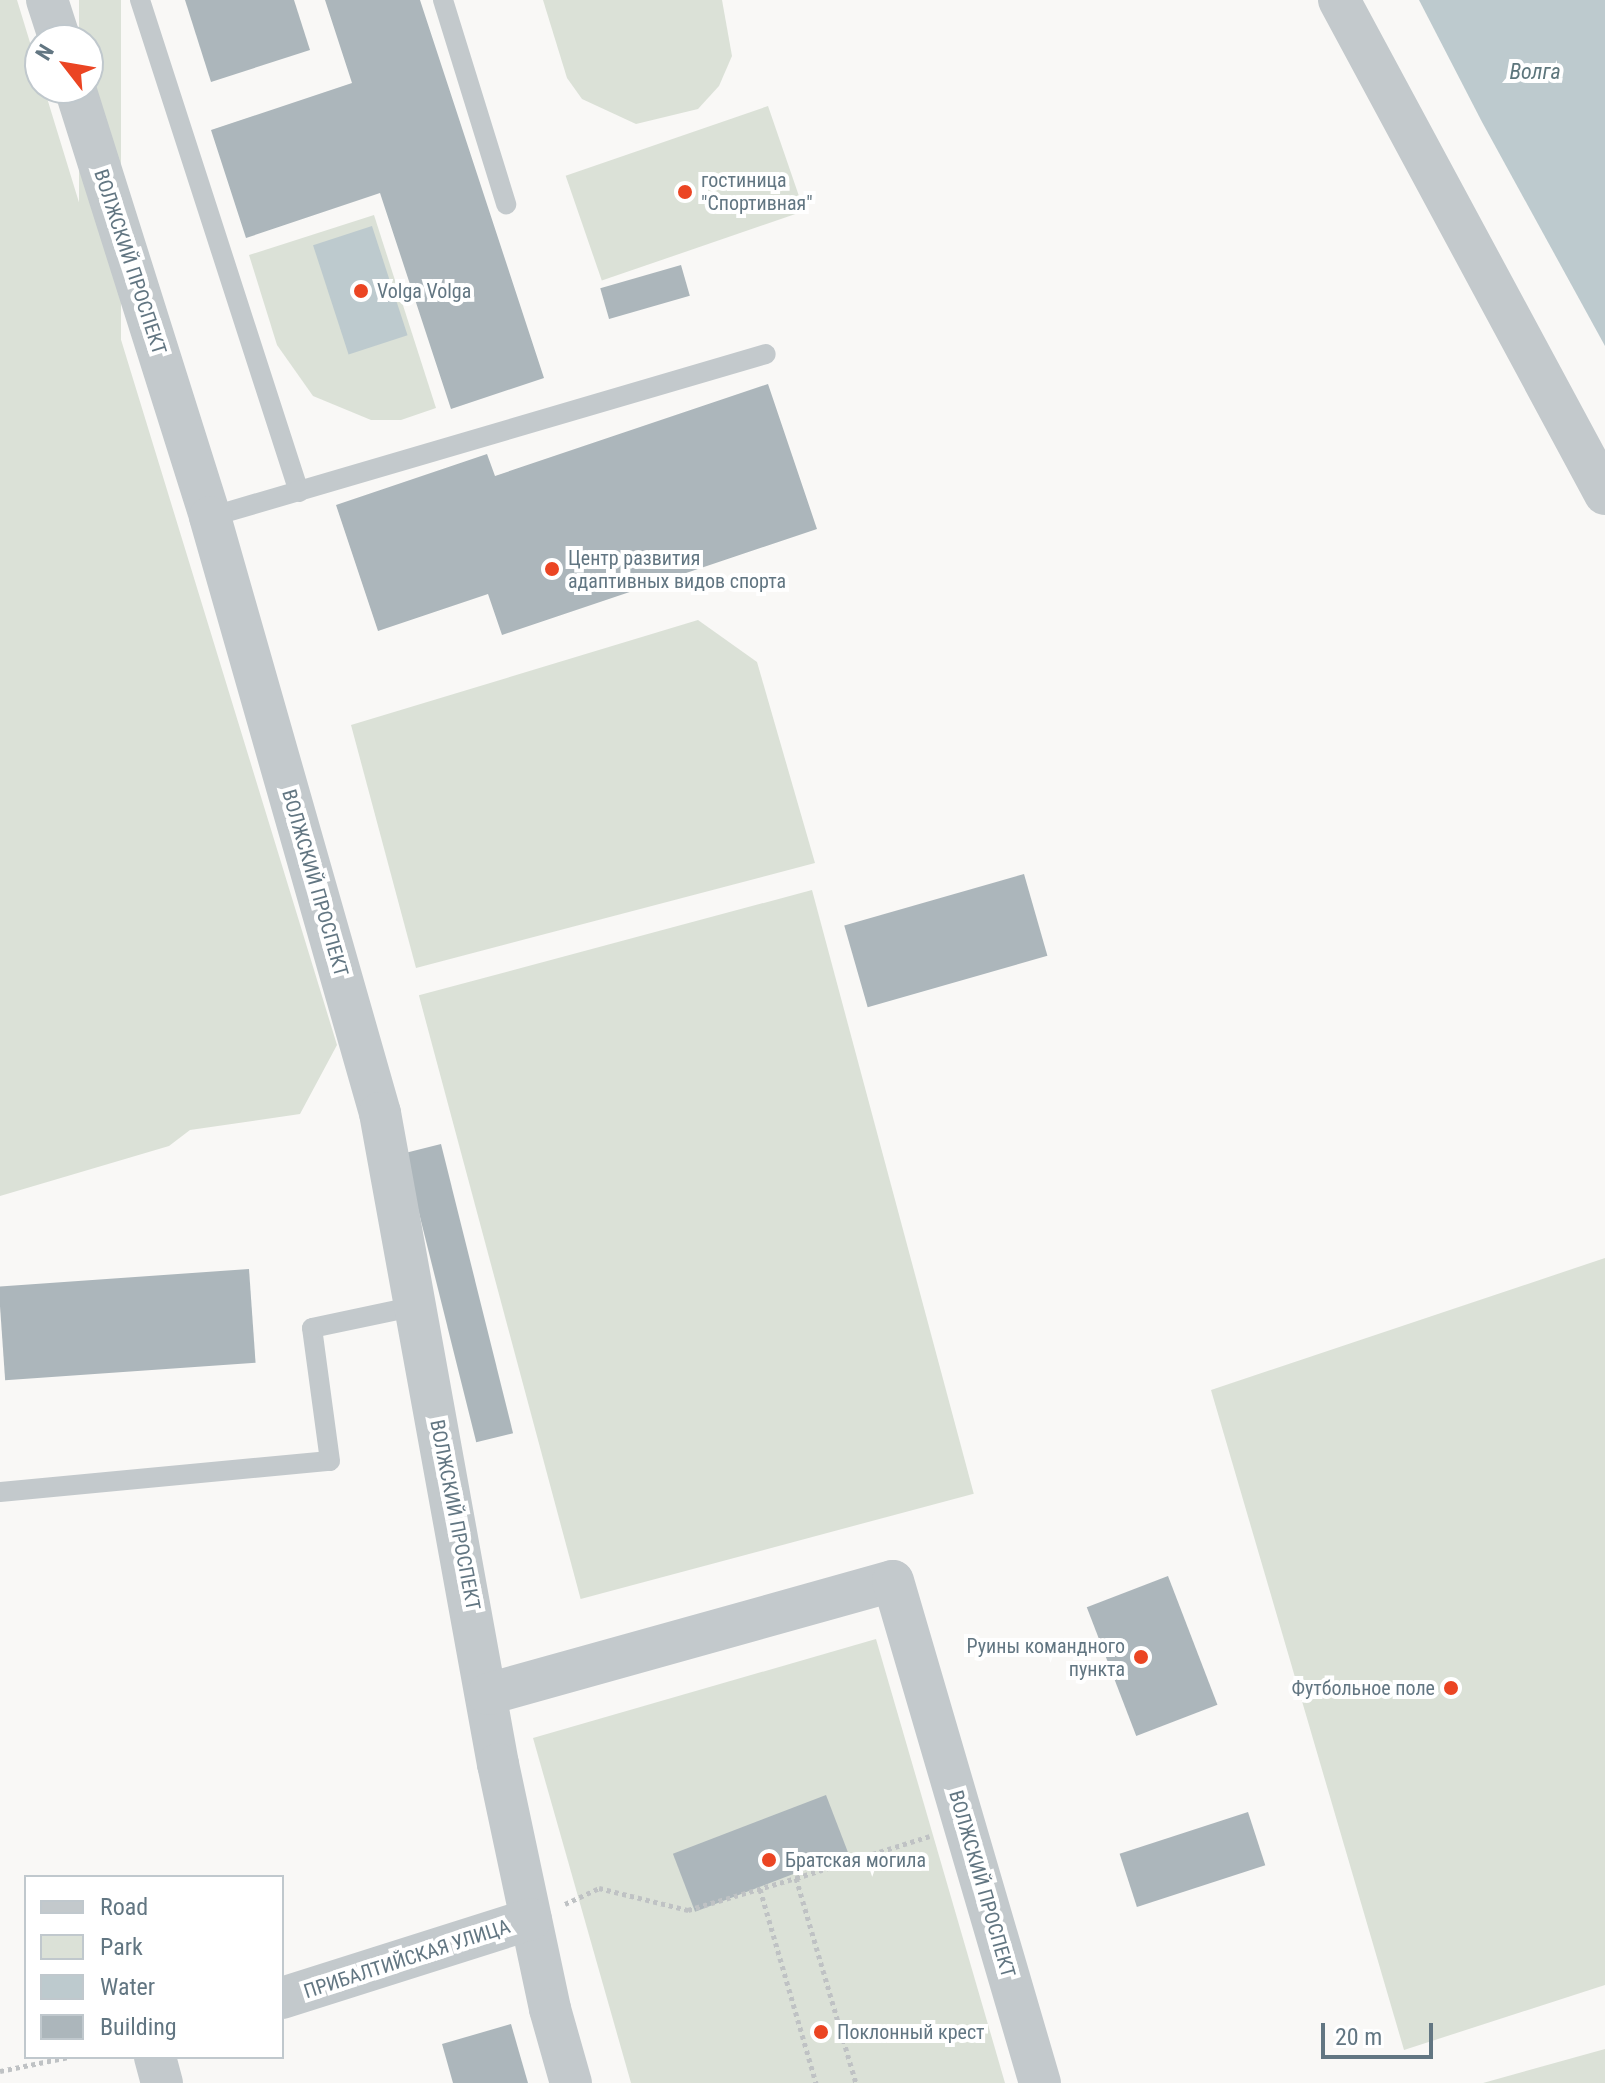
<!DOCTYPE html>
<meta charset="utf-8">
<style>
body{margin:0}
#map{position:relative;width:1605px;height:2083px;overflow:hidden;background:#f9f8f6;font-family:"Roboto Condensed",sans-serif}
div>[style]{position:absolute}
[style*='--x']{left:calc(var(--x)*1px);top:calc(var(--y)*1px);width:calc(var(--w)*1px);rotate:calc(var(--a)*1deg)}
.green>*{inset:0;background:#dbe1d7;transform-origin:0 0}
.water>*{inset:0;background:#bdcace;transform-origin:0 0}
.building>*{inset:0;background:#acb6bb;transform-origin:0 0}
.path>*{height:5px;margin-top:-2.5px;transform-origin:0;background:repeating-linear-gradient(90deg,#bfc2c4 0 4px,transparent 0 8px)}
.service>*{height:20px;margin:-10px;padding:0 10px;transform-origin:10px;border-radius:10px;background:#c3c9cc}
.minor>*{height:42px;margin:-21px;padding:0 21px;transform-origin:21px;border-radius:21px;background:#c3c9cc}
.dots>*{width:22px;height:22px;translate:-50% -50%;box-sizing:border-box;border:4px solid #fff;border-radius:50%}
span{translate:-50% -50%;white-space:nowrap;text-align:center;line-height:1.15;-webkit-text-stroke:8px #fff;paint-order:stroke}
.poi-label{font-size:20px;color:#627682}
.left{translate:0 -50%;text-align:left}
.right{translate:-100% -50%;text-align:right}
.street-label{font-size:20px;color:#627682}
.water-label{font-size:22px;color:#5d767c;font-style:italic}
.legend{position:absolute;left:24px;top:1875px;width:260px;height:184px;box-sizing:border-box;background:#fff;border:2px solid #c0c8cd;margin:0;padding:10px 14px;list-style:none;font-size:24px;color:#627682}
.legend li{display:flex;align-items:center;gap:16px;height:40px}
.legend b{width:40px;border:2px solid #c0c8cd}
.north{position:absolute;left:24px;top:24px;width:80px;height:80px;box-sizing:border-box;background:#fff;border:2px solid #c0c8cd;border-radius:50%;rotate:301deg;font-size:22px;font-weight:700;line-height:32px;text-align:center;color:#627682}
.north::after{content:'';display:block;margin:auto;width:28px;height:36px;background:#eb4523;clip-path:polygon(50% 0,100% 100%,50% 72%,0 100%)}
.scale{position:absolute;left:1321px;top:2023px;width:112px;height:36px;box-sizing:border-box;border:4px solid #627682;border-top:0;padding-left:10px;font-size:24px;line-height:28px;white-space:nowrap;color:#627682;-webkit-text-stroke:6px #fff;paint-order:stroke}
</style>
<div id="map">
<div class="green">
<div style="clip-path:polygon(0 0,17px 0,337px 1045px,300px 1114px,190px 1130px,169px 1146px,0 1196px)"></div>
<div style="left:79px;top:0;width:42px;height:498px"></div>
<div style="clip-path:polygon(543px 0,722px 0,732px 56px,719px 86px,698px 109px,636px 124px,582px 99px,567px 78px)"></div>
<div style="left:768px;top:106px;width:111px;height:214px;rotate:71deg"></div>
<div style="clip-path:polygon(374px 215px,436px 408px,401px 420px,371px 420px,313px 396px,277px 345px,249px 255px)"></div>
<div style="clip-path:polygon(698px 620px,757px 662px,815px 863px,416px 968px,351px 725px)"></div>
<div style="left:812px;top:890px;width:625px;height:407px;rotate:75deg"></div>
<div style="clip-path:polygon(1605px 1258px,1605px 1985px,1404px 2050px,1211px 1390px)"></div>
<div style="clip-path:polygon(876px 1639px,1005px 2083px,631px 2083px,533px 1738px)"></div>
<div style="clip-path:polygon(1605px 2049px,1605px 2083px,1483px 2083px)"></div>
</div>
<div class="water">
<div style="clip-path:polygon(1419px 0,1605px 0,1605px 346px,1482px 122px)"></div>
<div style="left:372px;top:226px;width:115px;height:62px;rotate:72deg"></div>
</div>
<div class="building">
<div style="clip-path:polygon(185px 0,294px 0,310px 50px,211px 82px)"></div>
<div style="clip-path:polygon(325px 0,420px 0,544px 378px,451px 409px,380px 193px,246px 238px,211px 130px,352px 83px)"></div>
<div style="left:681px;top:265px;width:32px;height:84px;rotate:74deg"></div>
<div style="clip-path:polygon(768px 384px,817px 529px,502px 635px,488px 594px,378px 631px,336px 505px,487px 454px,495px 476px)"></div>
<div style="left:1024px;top:874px;width:85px;height:187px;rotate:74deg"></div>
<div style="left:441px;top:1144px;width:298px;height:38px;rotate:76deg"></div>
<div style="left:249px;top:1269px;width:94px;height:251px;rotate:86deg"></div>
<div style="left:1168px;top:1576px;width:138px;height:87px;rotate:69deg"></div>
<div style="left:826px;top:1795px;width:62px;height:164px;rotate:69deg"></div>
<div style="left:1248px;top:1812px;width:56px;height:135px;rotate:72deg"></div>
<div style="clip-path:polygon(511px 2024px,528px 2083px,453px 2083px,442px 2044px)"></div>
</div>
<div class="path">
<div style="--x:796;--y:1878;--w:140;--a:-17.4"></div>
<div style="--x:760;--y:1889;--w:202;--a:73.9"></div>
<div style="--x:565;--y:1904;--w:38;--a:-25"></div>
<div style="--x:599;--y:1888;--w:92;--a:13.9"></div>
<div style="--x:688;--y:1910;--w:113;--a:-16.5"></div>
<div style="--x:796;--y:1878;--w:214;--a:73.7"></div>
<div style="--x:0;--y:2071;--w:70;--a:-11.5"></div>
</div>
<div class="service">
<div style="--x:140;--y:0;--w:517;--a:72.09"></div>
<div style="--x:443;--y:0;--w:214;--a:72.8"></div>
<div style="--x:210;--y:517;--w:579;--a:-16.34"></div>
<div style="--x:0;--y:1492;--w:331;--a:-5.4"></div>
<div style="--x:330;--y:1461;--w:134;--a:-97.7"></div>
<div style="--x:312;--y:1328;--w:106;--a:-11.9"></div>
</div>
<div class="minor">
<div style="--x:47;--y:0;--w:42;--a:72"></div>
<div style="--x:1339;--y:0;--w:561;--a:61.7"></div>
<div style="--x:75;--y:88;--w:450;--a:72.5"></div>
<div style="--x:210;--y:517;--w:620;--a:74.08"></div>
<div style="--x:380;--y:1113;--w:662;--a:79.73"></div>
<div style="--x:498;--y:1764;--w:250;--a:78"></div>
<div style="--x:550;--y:2009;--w:77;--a:74.2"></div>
<div style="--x:488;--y:1694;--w:420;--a:-15.6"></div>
<div style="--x:893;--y:1581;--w:523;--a:73.68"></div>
<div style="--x:282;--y:1998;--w:261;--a:-17.6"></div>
<div style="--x:155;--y:2057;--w:27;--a:75"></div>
</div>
<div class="dots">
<div style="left:685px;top:192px;background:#eb4523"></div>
<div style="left:361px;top:291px;background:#eb4523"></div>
<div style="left:552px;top:569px;background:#eb4523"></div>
<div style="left:1141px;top:1657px;background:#eb4523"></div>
<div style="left:1451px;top:1688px;background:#eb4523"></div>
<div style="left:769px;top:1860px;background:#eb4523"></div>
<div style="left:821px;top:2032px;background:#eb4523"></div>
</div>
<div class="poi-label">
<span class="left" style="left:701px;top:192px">гостиница<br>"Спортивная"</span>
<span class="left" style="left:377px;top:291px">Volga Volga</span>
<span class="left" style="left:568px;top:570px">Центр развития<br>адаптивных видов спорта</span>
<span class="right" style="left:1125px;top:1658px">Руины командного<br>пункта</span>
<span class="right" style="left:1435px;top:1688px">Футбольное поле</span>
<span class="left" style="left:785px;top:1860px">Братская могила</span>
<span class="left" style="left:837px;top:2032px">Поклонный крест</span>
</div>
<div class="street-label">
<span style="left:130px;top:262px;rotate:72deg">ВОЛЖСКИЙ ПРОСПЕКТ</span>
<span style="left:315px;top:883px;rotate:74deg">ВОЛЖСКИЙ ПРОСПЕКТ</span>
<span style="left:455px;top:1515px;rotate:79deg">ВОЛЖСКИЙ ПРОСПЕКТ</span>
<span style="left:982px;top:1884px;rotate:74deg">ВОЛЖСКИЙ ПРОСПЕКТ</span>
<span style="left:407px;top:1959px;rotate:-18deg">ПРИБАЛТИЙСКАЯ УЛИЦА</span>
</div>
<div class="water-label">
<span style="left:1535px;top:72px">Волга</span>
</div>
<ul class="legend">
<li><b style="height:10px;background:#c3c9cc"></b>Road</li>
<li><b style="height:22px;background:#dbe1d7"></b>Park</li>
<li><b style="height:22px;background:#bdcace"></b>Water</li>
<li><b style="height:22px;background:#acb6bb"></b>Building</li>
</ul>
<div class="north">N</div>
<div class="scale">20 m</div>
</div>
